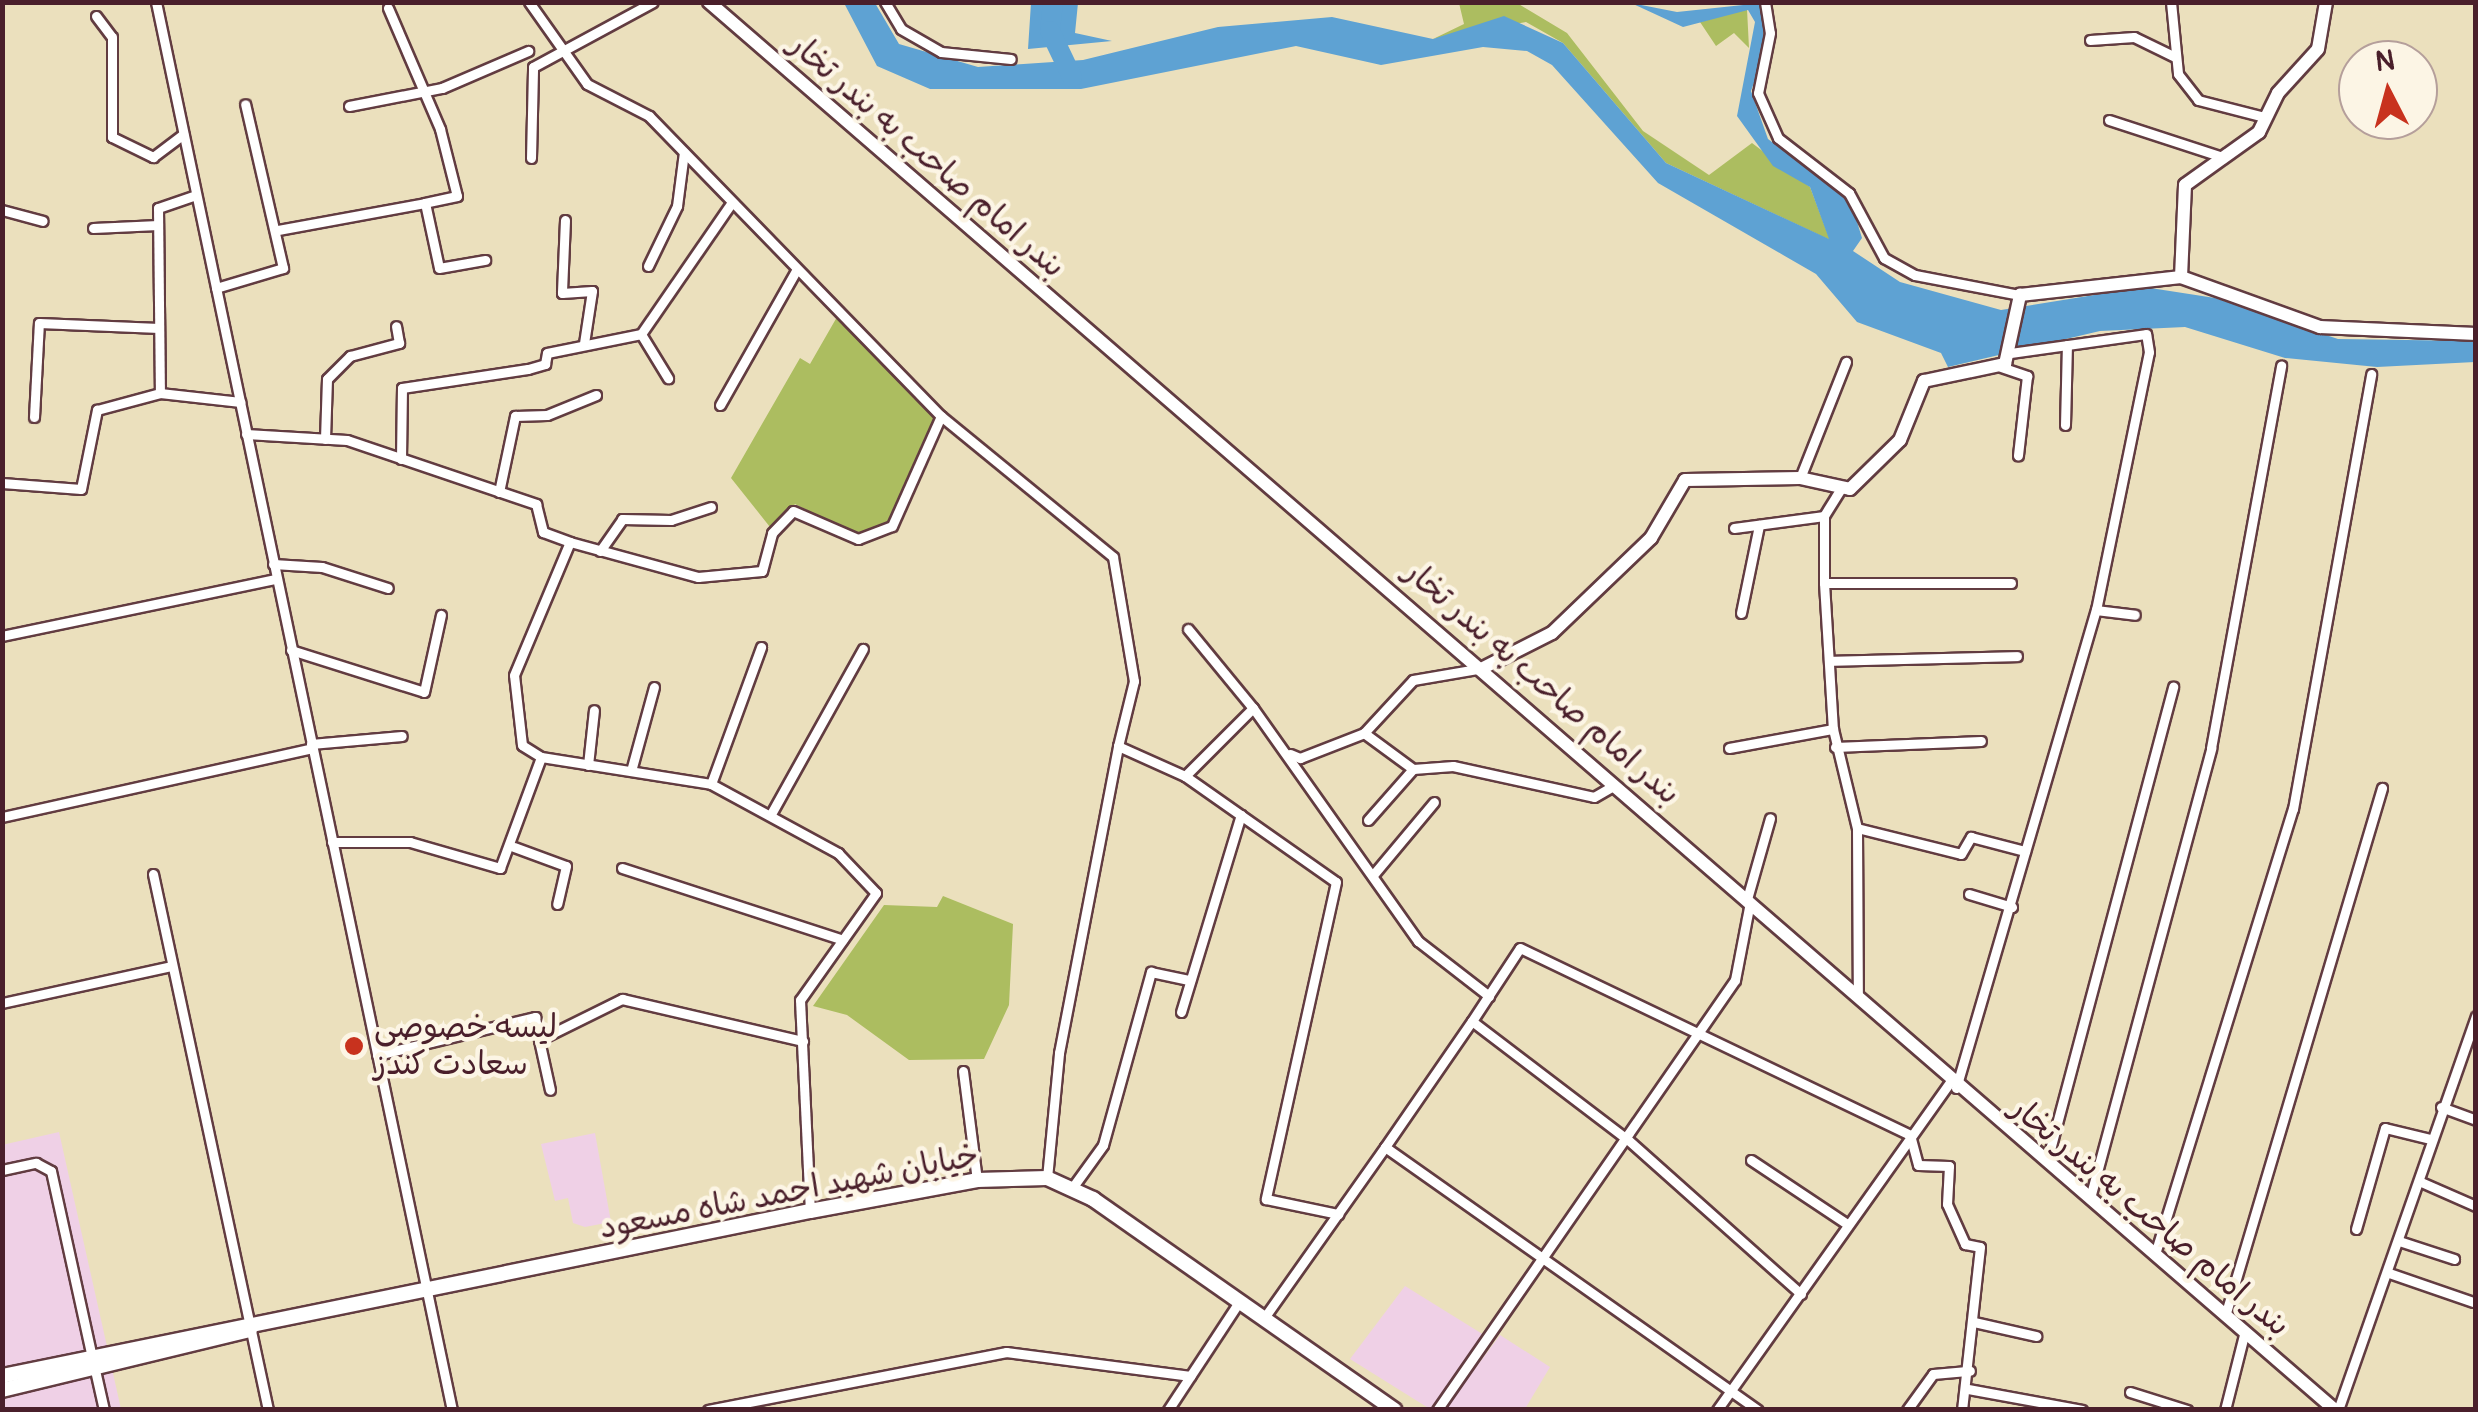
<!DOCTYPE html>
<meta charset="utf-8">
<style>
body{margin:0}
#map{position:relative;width:2478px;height:1412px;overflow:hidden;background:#ebe0bd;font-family:Pangolin,"Playpen Sans Arabic",sans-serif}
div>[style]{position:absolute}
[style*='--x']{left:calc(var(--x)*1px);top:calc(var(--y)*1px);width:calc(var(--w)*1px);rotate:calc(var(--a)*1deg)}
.built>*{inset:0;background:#efd0e6}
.green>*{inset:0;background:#acbd60}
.water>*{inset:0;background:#5ea2d3}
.river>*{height:20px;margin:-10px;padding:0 10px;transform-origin:10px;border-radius:10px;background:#5ea2d3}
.roads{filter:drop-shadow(2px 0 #623c41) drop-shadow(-2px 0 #623c41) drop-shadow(0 2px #623c41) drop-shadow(0 -2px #623c41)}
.street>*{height:9px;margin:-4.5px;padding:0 4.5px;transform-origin:4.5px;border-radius:4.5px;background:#fff}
.secondary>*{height:12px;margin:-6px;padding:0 6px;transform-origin:6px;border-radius:6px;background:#fff}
.primary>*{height:14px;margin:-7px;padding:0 7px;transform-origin:7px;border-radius:7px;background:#fff}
.dots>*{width:28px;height:28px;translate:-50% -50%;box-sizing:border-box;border:5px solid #fcf5e5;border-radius:50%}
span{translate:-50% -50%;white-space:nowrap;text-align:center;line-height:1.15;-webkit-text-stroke:9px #fcf5e5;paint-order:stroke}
.street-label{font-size:32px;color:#4a1f2b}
.poi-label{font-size:32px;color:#4a1f2b}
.left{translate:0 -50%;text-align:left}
.frame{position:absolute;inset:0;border:5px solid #4a1f2b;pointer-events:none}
.north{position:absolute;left:2338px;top:40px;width:100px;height:100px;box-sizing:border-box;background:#fcf5e5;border:2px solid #b59f9b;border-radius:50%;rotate:354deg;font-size:28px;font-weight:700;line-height:40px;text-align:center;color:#4a1f2b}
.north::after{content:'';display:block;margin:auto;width:35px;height:45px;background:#c8321e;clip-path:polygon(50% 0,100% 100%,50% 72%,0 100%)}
</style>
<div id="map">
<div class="built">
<div style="clip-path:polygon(59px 1132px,121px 1409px,3px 1409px,2px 1145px)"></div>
<div style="clip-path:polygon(595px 1133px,611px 1222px,585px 1227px,573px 1223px,568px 1198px,555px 1201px,541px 1144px)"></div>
<div style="clip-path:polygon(1405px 1286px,1484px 1335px,1430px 1409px,1350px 1359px)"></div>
<div style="clip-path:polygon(1500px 1335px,1550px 1367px,1525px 1409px,1445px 1409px)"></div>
</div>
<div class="green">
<div style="clip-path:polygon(1459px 3px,1517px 3px,1567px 33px,1643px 131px,1709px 175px,1752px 143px,1810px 187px,1830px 240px,1666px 163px,1563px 43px,1526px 22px,1433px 39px,1464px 24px)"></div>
<div style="clip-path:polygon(1747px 9px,1749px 48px,1734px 33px,1716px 46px,1700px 22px)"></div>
<div style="clip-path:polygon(837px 317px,938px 418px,890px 522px,856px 535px,795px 504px,774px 532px,731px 478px,800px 358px,810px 364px)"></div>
<div style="clip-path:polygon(943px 896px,1013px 924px,1009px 1005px,984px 1059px,909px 1060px,847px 1015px,813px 1006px,884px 905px,937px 907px)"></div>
</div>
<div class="water">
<div style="clip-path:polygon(844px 3px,875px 3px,899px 44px,978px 67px,1083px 60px,1218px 27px,1332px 17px,1433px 39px,1504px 16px,1563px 43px,1666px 163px,1829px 239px,1810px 187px,1773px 166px,1737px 116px,1755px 22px,1748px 10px,1683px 27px,1631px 3px,1677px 12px,1762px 3px,1764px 55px,1751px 91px,1768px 139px,1851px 202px,1862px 238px,1853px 251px,1900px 282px,2001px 310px,2144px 287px,2215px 298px,2338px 339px,2475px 341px,2475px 362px,2377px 367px,2285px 358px,2185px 327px,2100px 331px,1948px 367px,1941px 353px,1857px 322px,1816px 274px,1658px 183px,1552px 65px,1527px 51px,1483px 47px,1381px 65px,1296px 46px,1081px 89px,930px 89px,877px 66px)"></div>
<div style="clip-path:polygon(1031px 3px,1078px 3px,1075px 33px,1112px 41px,1028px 49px)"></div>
</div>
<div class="river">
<div style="--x:1053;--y:2;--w:29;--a:96"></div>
<div style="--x:1050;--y:31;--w:51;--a:64.4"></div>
</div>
<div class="roads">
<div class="street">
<div style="--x:156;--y:2;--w:1439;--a:78.13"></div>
<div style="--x:529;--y:2;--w:100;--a:54.7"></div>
<div style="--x:587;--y:84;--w:70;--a:27.3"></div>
<div style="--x:649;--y:116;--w:419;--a:45.8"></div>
<div style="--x:941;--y:416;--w:222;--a:39.3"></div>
<div style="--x:1113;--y:557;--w:126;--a:80.4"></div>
<div style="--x:1134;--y:681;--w:67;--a:103.8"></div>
<div style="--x:1118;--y:746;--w:73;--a:24.1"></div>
<div style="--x:1185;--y:776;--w:96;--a:-45"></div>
<div style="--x:1253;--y:708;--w:286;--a:54.7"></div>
<div style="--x:1418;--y:941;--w:90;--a:37.8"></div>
<div style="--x:885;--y:2;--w:31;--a:59"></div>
<div style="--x:901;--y:29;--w:46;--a:29.9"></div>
<div style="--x:941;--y:52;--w:70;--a:5.7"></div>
<div style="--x:1765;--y:2;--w:31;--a:81"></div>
<div style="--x:1770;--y:33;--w:61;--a:101.3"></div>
<div style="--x:1758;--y:93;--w:49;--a:66"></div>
<div style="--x:1778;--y:138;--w:90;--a:37.8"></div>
<div style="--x:1849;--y:193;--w:74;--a:61.7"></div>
<div style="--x:1884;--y:258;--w:35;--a:29"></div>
<div style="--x:1915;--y:275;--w:107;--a:10.8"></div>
<div style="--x:2171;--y:2;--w:72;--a:84.4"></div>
<div style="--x:2178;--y:74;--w:33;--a:52"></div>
<div style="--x:2198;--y:100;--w:68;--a:14.4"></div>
<div style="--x:388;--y:8;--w:132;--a:66.7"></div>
<div style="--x:440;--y:129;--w:69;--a:75.8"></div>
<div style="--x:457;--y:196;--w:33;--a:168"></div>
<div style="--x:96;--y:16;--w:26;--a:53"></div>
<div style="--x:112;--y:37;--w:100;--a:90"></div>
<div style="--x:112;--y:137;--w:46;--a:26"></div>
<div style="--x:153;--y:157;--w:38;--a:-37"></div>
<div style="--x:2090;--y:40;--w:44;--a:-3.9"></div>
<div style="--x:2134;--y:37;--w:46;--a:26"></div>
<div style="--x:349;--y:106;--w:95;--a:-11"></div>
<div style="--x:442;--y:88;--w:94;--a:-23.3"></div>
<div style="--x:2109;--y:120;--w:117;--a:18"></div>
<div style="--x:531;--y:158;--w:91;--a:-88.7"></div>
<div style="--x:533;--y:67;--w:136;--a:-28.4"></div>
<div style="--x:196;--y:195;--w:40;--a:161.1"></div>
<div style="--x:158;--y:208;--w:185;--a:89.4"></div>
<div style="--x:160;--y:393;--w:81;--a:6.4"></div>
<div style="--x:2;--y:210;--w:42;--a:15"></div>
<div style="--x:565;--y:220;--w:73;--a:92.4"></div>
<div style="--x:562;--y:293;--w:30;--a:-4"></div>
<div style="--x:592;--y:291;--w:53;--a:98.7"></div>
<div style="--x:93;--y:228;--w:65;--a:-2.6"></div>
<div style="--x:278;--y:230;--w:149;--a:-10.4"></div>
<div style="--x:425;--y:203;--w:66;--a:77.8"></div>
<div style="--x:439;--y:268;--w:47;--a:-9.9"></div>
<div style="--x:648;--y:266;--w:67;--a:-64.2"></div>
<div style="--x:677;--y:206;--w:54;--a:-82.6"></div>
<div style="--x:216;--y:288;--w:70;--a:-16.6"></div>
<div style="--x:283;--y:268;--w:168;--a:-103"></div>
<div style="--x:641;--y:334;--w:52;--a:58.5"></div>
<div style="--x:2001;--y:367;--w:28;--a:19"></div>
<div style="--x:2027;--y:376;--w:80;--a:96.5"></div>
<div style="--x:720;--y:405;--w:156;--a:-60.5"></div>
<div style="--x:34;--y:417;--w:94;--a:-87"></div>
<div style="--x:39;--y:323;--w:120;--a:2.4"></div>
<div style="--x:2065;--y:425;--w:80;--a:-88.6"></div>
<div style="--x:246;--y:434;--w:101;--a:3.4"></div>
<div style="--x:347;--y:440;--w:200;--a:18.7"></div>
<div style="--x:536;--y:504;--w:29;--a:76"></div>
<div style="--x:543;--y:532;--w:29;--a:20"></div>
<div style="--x:325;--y:439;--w:60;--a:-88.1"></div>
<div style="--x:327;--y:379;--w:33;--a:-45"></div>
<div style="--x:350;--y:356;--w:51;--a:-14.9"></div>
<div style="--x:399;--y:343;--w:17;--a:-100"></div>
<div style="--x:401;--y:459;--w:71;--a:-89.2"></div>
<div style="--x:402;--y:388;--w:127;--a:-8.6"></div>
<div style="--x:528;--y:369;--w:18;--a:-16"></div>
<div style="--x:545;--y:364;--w:11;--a:-80"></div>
<div style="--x:547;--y:353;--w:96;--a:-11.4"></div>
<div style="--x:641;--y:334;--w:160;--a:-55.4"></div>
<div style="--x:1800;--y:478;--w:125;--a:-68.4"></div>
<div style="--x:2;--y:483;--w:79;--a:4.3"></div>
<div style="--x:81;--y:489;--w:81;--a:-78.6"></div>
<div style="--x:97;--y:410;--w:65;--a:-15.1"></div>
<div style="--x:1840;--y:490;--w:31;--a:122"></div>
<div style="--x:1824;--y:516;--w:67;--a:90"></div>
<div style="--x:1824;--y:583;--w:146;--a:86.5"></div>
<div style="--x:1833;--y:729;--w:102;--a:76.4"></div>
<div style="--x:1857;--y:828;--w:167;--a:89.7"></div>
<div style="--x:499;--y:492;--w:78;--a:-78.1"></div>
<div style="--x:515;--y:416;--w:32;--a:-2"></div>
<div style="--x:547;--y:415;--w:53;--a:-22.2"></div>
<div style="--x:1734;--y:528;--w:91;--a:-7.6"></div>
<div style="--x:600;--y:551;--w:39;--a:-55"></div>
<div style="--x:622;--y:519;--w:49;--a:1.2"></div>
<div style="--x:671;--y:520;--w:42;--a:-18"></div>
<div style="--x:273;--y:564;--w:49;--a:3.5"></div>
<div style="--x:322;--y:567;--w:69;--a:17.7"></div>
<div style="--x:1824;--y:583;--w:187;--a:0"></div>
<div style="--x:2096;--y:610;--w:39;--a:7"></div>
<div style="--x:1741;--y:613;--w:90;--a:-78.4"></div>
<div style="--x:1188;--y:629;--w:102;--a:50.6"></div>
<div style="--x:2;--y:636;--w:280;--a:-11.8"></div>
<div style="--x:291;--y:650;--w:139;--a:17.5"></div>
<div style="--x:424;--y:692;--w:79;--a:-77.6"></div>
<div style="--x:1829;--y:661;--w:188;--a:-1.5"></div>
<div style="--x:1364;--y:733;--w:61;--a:36.3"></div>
<div style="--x:311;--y:744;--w:91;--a:-5"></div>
<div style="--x:1835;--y:747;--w:146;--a:-2.4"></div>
<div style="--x:1729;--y:748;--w:106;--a:-10.4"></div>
<div style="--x:1290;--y:754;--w:11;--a:22"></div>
<div style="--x:1300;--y:758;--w:69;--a:-21.3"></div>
<div style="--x:1364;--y:733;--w:72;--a:-47.2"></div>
<div style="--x:1413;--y:680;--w:71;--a:-9.7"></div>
<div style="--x:541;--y:757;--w:22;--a:-148"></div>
<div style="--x:522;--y:745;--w:70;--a:-96.5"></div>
<div style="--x:514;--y:675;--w:144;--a:-67.2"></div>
<div style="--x:570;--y:542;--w:133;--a:15.3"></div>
<div style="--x:698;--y:577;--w:64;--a:-5.4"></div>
<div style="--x:762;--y:571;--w:39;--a:-75"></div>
<div style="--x:772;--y:533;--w:30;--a:-46"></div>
<div style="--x:793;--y:511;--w:71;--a:23.3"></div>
<div style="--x:858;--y:539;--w:36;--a:-21"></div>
<div style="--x:892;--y:526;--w:120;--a:-66"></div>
<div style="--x:588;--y:765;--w:55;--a:-83.8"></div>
<div style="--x:631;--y:771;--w:87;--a:-74.7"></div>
<div style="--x:1185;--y:776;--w:184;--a:35.1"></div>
<div style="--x:1336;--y:882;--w:325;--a:102.5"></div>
<div style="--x:1266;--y:1199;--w:74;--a:11.8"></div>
<div style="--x:711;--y:784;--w:146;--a:-69.9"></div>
<div style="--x:771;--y:814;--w:189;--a:-60.9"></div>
<div style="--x:2;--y:817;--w:318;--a:-12.5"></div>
<div style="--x:1368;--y:820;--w:68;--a:-48.6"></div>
<div style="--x:1413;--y:769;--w:40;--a:-4.3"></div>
<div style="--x:1453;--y:766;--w:144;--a:12.4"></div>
<div style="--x:1594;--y:797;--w:24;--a:-30"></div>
<div style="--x:1857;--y:828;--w:107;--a:14"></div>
<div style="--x:1961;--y:854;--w:20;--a:-60"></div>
<div style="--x:1971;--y:837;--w:56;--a:14.5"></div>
<div style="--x:332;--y:842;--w:78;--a:0"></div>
<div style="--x:410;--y:842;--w:94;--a:16.1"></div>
<div style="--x:500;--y:868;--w:118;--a:-69.7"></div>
<div style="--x:541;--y:757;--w:172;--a:9"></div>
<div style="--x:711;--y:784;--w:145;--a:28.5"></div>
<div style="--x:838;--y:853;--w:55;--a:46.5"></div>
<div style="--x:876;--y:893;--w:131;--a:125.4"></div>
<div style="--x:800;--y:1000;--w:211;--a:87.3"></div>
<div style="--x:514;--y:847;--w:55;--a:20.1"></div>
<div style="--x:566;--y:866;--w:39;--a:103"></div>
<div style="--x:622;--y:868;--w:232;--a:18"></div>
<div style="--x:153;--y:874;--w:548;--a:77.89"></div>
<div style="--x:1373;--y:875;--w:95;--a:-50.1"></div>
<div style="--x:1969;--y:894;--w:45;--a:16.8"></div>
<div style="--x:1747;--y:899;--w:84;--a:-74.1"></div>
<div style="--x:2;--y:1003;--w:173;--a:-12.3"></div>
<div style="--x:1181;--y:1012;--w:206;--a:-73.1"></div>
<div style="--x:539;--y:1040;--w:51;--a:77.6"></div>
<div style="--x:377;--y:1055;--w:163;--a:-13.5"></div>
<div style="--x:535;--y:1017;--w:23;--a:80"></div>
<div style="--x:539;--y:1040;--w:93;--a:-26.3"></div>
<div style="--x:622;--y:999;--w:186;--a:13.1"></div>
<div style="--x:963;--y:1071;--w:110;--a:82.7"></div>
<div style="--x:1956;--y:1088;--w:498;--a:-73.7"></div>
<div style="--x:2096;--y:610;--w:263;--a:-78.4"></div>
<div style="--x:2149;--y:352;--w:18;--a:-99"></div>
<div style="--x:2146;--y:334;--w:136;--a:172"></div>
<div style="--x:2441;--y:1107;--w:37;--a:20"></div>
<div style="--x:1385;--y:1147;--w:153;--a:-55.4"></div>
<div style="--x:1751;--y:1160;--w:115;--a:33.7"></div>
<div style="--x:2047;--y:1161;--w:491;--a:-75.1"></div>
<div style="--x:2;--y:1170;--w:35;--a:-12"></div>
<div style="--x:36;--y:1163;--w:17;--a:28"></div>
<div style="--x:51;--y:1171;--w:190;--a:77.6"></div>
<div style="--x:1047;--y:1178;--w:126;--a:-84.5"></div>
<div style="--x:1059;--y:1053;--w:313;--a:-79.1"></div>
<div style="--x:2421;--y:1182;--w:60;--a:23.6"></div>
<div style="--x:1072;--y:1188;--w:53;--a:-54.2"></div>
<div style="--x:1103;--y:1145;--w:180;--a:-74.5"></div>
<div style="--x:1151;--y:972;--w:40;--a:12"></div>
<div style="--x:2090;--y:1198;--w:466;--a:-74.9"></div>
<div style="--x:2211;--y:748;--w:389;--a:-79.6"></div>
<div style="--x:2356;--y:1229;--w:105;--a:-74"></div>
<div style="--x:2385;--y:1128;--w:46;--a:13.7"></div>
<div style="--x:2399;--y:1241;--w:58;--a:18.1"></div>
<div style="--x:2155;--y:1254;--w:466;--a:-72.8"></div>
<div style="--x:2293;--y:809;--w:442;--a:-79.8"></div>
<div style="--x:2389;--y:1273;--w:89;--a:19"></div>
<div style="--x:1801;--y:1294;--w:232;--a:-138.3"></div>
<div style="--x:1628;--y:1140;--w:196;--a:-142.7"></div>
<div style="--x:1472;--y:1021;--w:87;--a:-56.7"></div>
<div style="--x:1520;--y:948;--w:433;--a:25.6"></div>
<div style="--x:1910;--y:1135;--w:31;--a:75"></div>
<div style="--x:1918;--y:1165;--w:31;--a:2"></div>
<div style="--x:1949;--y:1166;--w:38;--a:93"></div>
<div style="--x:1947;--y:1204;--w:44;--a:65.8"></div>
<div style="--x:1965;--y:1244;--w:15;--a:11"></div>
<div style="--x:1980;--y:1247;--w:164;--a:96.3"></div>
<div style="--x:2225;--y:1316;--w:551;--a:-73.44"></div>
<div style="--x:1264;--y:1318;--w:209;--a:-54.7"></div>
<div style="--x:1385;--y:1147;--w:456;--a:35.2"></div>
<div style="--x:1974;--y:1322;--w:64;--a:12.7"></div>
<div style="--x:95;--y:1370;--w:41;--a:77.3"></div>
<div style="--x:1968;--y:1389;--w:116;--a:10.4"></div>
<div style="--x:2130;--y:1392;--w:60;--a:17.5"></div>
<div style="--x:708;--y:1410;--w:304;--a:-11"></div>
<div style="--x:1006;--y:1352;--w:186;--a:7.4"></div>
<div style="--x:1168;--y:1410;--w:129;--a:-56.7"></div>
<div style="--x:1437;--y:1410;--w:523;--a:-55.28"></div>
<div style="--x:1735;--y:980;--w:79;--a:-79.1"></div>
<div style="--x:1717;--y:1410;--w:401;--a:-54.6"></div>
<div style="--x:1907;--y:1410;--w:44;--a:-54.2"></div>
<div style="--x:1933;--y:1374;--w:37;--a:-5"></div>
<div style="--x:2225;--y:1410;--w:77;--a:-75.8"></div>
<div style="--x:2338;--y:1410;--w:417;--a:-70.7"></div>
</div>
<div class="secondary">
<div style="--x:709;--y:2;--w:2151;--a:40.89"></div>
<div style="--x:2181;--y:277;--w:148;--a:19.8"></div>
<div style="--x:2320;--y:327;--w:156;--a:2.6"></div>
<div style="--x:1483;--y:668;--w:77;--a:-26.9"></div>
<div style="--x:1552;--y:633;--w:137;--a:-43.8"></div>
<div style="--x:1651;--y:538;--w:67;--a:-59.6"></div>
<div style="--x:1685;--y:480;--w:115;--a:-1"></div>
<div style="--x:1800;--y:478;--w:51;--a:12.4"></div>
<div style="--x:1850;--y:489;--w:70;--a:-44.4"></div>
<div style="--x:1900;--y:440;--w:64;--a:-67.9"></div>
<div style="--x:1924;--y:381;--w:83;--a:-11.9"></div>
<div style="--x:2005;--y:364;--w:71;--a:-77.7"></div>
<div style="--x:2020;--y:295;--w:162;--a:-6.4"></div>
<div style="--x:2181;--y:277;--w:92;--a:-87.5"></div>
<div style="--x:2185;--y:185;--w:91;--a:-35.6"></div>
<div style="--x:2259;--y:132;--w:43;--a:-64"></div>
<div style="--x:2278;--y:93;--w:59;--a:-47.7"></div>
<div style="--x:2318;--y:49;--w:48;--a:-80.3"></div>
</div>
<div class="primary">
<div style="--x:2;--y:1376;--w:825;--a:-11.54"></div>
<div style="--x:810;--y:1211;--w:170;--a:-10.5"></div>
<div style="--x:977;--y:1180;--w:70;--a:-1.6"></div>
<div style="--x:1047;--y:1178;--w:51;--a:24.5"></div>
<div style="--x:1093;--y:1199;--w:368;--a:35"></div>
<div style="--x:2;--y:1390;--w:255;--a:-13.6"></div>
</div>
</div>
<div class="dots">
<div style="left:354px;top:1046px;background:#c8321e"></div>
</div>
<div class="street-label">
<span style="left:927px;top:156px;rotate:41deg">بندر امام صاحب به بندر تخار</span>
<span style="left:1542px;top:683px;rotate:41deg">بندر امام صاحب به بندر تخار</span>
<span style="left:789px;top:1192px;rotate:-11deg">خیابان شهید احمد شاه مسعود</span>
<span style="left:2150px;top:1217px;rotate:40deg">بندر امام صاحب به بندر تخار</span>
</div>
<div class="poi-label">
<span class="left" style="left:374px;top:1046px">لیسه خصوصی<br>سعادت کندز</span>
</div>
<div class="frame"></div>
<div class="north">N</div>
</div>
